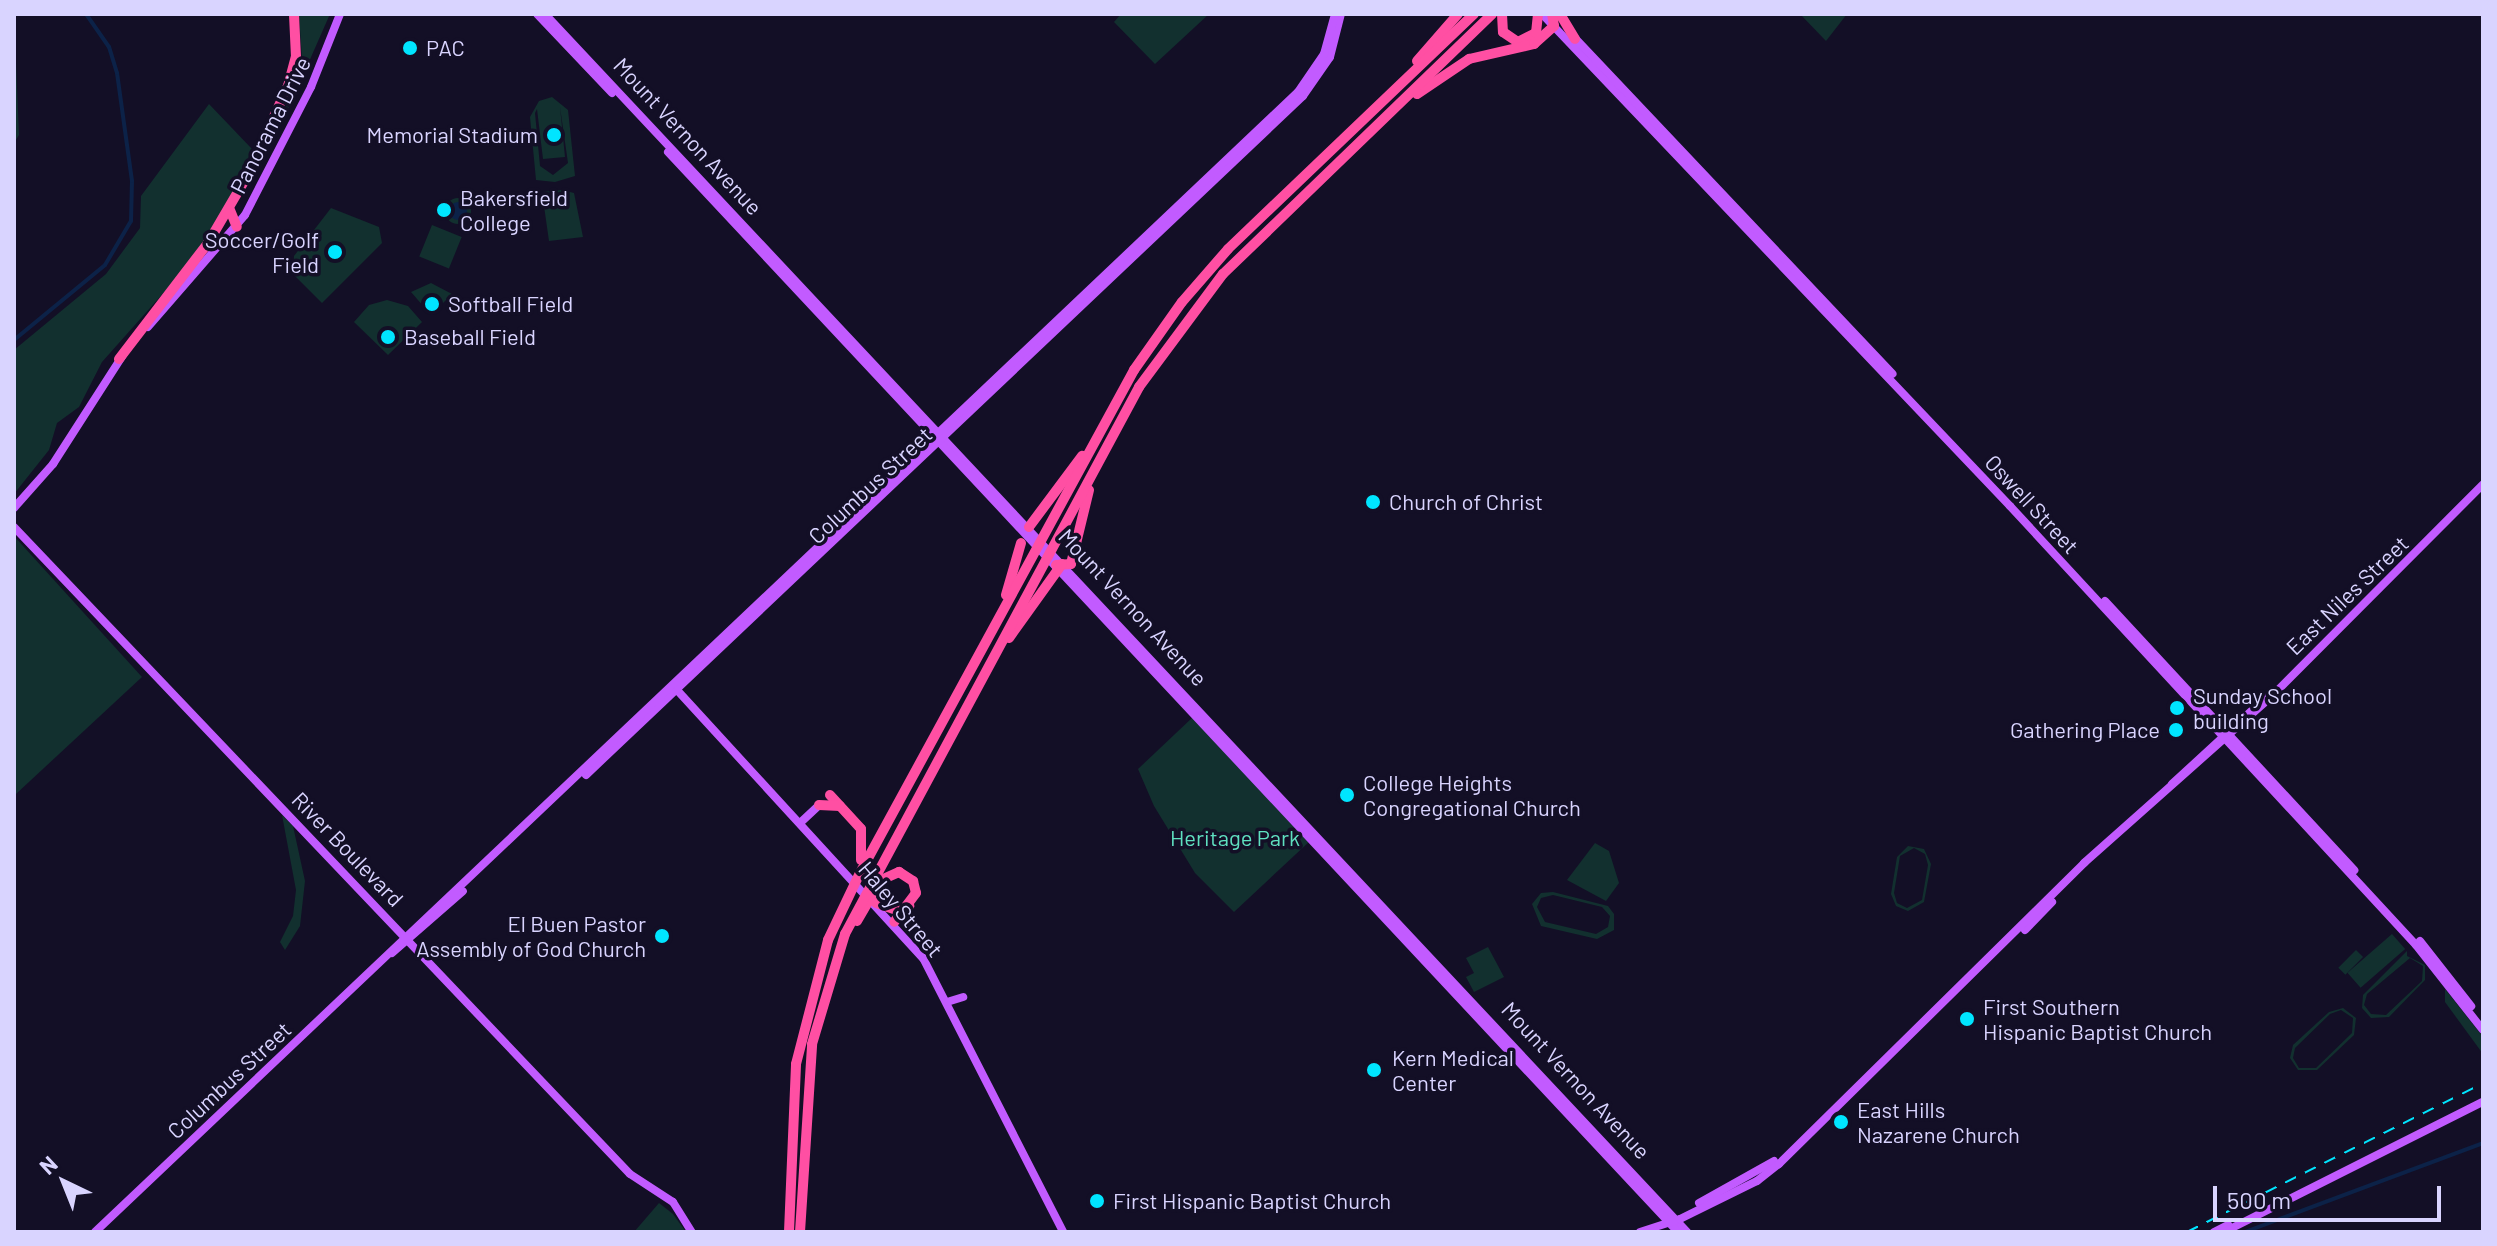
<!DOCTYPE html>
<style>
body{margin:0}
#map{position:relative;width:2497px;height:1246px;overflow:hidden;background:#130f26;font-family:Barlow,sans-serif}
div>[style]{position:absolute}
[style*='--x']{left:calc(var(--x)*1px);top:calc(var(--y)*1px);width:calc(var(--w)*1px);rotate:calc(var(--a)*1deg)}
.green>*{inset:0;background:#12302f;transform-origin:0 0}
.round{border-radius:50%}
.water>*{inset:0;background:#0c2248}
.canal>*{height:4px;margin:-2px;padding:0 2px;transform-origin:2px;border-radius:2px;background:#0c2248}
.major>*{height:8px;margin:-4px;padding:0 4px;transform-origin:4px;border-radius:4px;background:#c25bff}
.highway>*{height:10px;margin:-5px;padding:0 5px;transform-origin:5px;border-radius:5px;background:#ff4fa3}
.rail>*{height:2px;margin-top:-1px;transform-origin:0;background:repeating-linear-gradient(90deg,#00e5ff 0 12px,transparent 0 22px)}
.dots>*{width:22px;height:22px;translate:-50% -50%;box-sizing:border-box;border:4px solid #130f26;border-radius:50%}
span{translate:-50% -50%;white-space:nowrap;text-align:center;line-height:1.15;-webkit-text-stroke:7px #130f26;paint-order:stroke}
.poi-label{font-size:22px;color:#d9d4ff}
.left{translate:0 -50%;text-align:left}
.right{translate:-100% -50%;text-align:right}
.street-label{font-size:22px;color:#d9d4ff}
.park-label{font-size:22px;color:#5fe0c0}
.frame{position:absolute;inset:0;border:16px solid #d9d4ff;pointer-events:none}
.north{position:absolute;left:24px;top:1142px;width:80px;height:80px;-webkit-text-stroke:6px #130f26;paint-order:stroke;rotate:317deg;font-size:22px;font-weight:700;line-height:32px;text-align:center;color:#d9d4ff}
.north::after{content:'';display:block;margin:auto;width:28px;height:36px;background:#d9d4ff;clip-path:polygon(50% 0,100% 100%,50% 72%,0 100%)}
.scale{position:absolute;left:2213px;top:1186px;width:228px;height:36px;box-sizing:border-box;border:4px solid #d9d4ff;border-top:0;padding-left:10px;font-size:24px;line-height:28px;white-space:nowrap;color:#d9d4ff;-webkit-text-stroke:6px #130f26;paint-order:stroke}
</style>
<div id="map">
<div class="green">
<div style="clip-path:polygon(14px 14px,19px 135px,14px 143px)"></div>
<div style="clip-path:polygon(299px 14px,330px 14px,271px 148px,302px 59px)"></div>
<div style="clip-path:polygon(1121px 14px,1209px 14px,1155px 64px,1114px 22px)"></div>
<div style="clip-path:polygon(1800px 14px,1847px 14px,1826px 41px)"></div>
<div style="clip-path:polygon(evenodd,552px 97px,568px 110px,575px 176px,555px 182px,536px 180px,530px 117px,539px 101px,552px 97px,560px 107px,568px 163px,553px 175px,540px 166px,535px 113px,537px 109px,543px 159px,565px 157px,560px 107px)"></div>
<div style="clip-path:polygon(209px 104px,252px 149px,235px 191px,190px 263px,102px 362px,79px 407px,57px 423px,49px 450px,14px 494px,14px 350px,106px 274px,140px 228px,141px 196px)"></div>
<div style="clip-path:polygon(562px 190px,574px 193px,583px 237px,549px 241px,542px 192px)"></div>
<div class="round" style="left:445px;top:198px;width:26px;height:26px"></div>
<div style="clip-path:polygon(331px 208px,379px 227px,382px 243px,322px 303px,293px 274px,294px 256px)"></div>
<div style="left:432px;top:225px;width:32px;height:34px;rotate:22deg"></div>
<div style="clip-path:polygon(431px 283px,452px 294px,431px 315px,411px 292px)"></div>
<div style="clip-path:polygon(387px 300px,408px 306px,422px 322px,388px 355px,354px 322px,369px 305px)"></div>
<div style="clip-path:polygon(14px 536px,142px 677px,16px 794px,14px 792px)"></div>
<div style="clip-path:polygon(1193px 717px,1310px 841px,1234px 912px,1195px 873px,1154px 806px,1138px 769px)"></div>
<div style="clip-path:polygon(282px 815px,293px 826px,305px 881px,300px 926px,285px 950px,280px 942px,293px 916px,296px 890px)"></div>
<div style="clip-path:polygon(1595px 843px,1609px 851px,1619px 883px,1606px 901px,1567px 880px)"></div>
<div style="clip-path:polygon(evenodd,1908px 846px,1924px 849px,1931px 864px,1924px 902px,1908px 911px,1896px 906px,1891px 894px,1897px 857px,1908px 846px,1914px 848px,1925px 854px,1928px 865px,1922px 900px,1907px 908px,1897px 903px,1894px 893px,1900px 856px,1914px 848px)"></div>
<div style="clip-path:polygon(evenodd,1553px 892px,1608px 906px,1614px 914px,1614px 930px,1597px 939px,1541px 926px,1532px 904px,1541px 893px,1553px 892px,1553px 895px,1602px 907px,1610px 916px,1608px 927px,1596px 934px,1545px 922px,1537px 907px,1541px 898px,1553px 895px)"></div>
<div style="left:2392px;top:934px;width:20px;height:59px;rotate:49deg"></div>
<div style="clip-path:polygon(1488px 947px,1504px 977px,1474px 992px,1466px 977px,1474px 973px,1466px 958px)"></div>
<div style="left:2356px;top:950px;width:10px;height:25px;rotate:45deg"></div>
<div style="clip-path:polygon(evenodd,2407px 951px,2407px 956px,2425px 965px,2425px 980px,2389px 1017px,2371px 1018px,2362px 1008px,2363px 995px,2407px 951px,2410px 958px,2423px 966px,2422px 981px,2386px 1015px,2371px 1014px,2364px 1005px,2367px 994px,2410px 958px)"></div>
<div style="clip-path:polygon(2445px 989px,2483px 1037px,2483px 1054px,2445px 1002px)"></div>
<div style="clip-path:polygon(evenodd,2343px 1008px,2356px 1018px,2354px 1035px,2317px 1070px,2298px 1070px,2290px 1058px,2293px 1045px,2329px 1012px,2343px 1008px,2341px 1010px,2353px 1018px,2352px 1033px,2316px 1068px,2299px 1068px,2293px 1058px,2295px 1048px,2330px 1014px,2341px 1010px)"></div>
<div style="clip-path:polygon(659px 1203px,673px 1214px,686px 1232px,634px 1232px)"></div>
</div>
<div class="water">
<div class="round" style="left:449px;top:202px;width:18px;height:18px"></div>
</div>
<div class="canal">
<div style="--x:14;--y:340;--w:118;--a:-39.5"></div>
<div style="--x:105;--y:265;--w:51;--a:-59.4"></div>
<div style="--x:131;--y:221;--w:40;--a:-88.6"></div>
<div style="--x:132;--y:181;--w:109;--a:-97.9"></div>
<div style="--x:117;--y:73;--w:27;--a:-107"></div>
<div style="--x:109;--y:47;--w:40;--a:-124.9"></div>
<div style="--x:2245;--y:1232;--w:254;--a:-20.5"></div>
</div>
<div class="major">
<div style="--x:537;--y:14;--w:109;--a:46.5"></div>
<div style="--x:545;--y:14;--w:1670;--a:46.84"></div>
<div style="--x:1542;--y:14;--w:679;--a:46.43"></div>
<div style="--x:2010;--y:506;--w:598;--a:47.24"></div>
<div style="--x:2416;--y:945;--w:108;--a:51.8"></div>
<div style="--x:1573;--y:36;--w:465;--a:46.6"></div>
<div style="--x:668;--y:152;--w:1479;--a:46.92"></div>
<div style="--x:148;--y:327;--w:148;--a:-49.1"></div>
<div style="--x:245;--y:215;--w:144;--a:-62.7"></div>
<div style="--x:311;--y:87;--w:79;--a:-68.3"></div>
<div style="--x:14;--y:508;--w:59;--a:-48.4"></div>
<div style="--x:53;--y:464;--w:130;--a:-57.3"></div>
<div style="--x:14;--y:527;--w:893;--a:46.41"></div>
<div style="--x:630;--y:1174;--w:51;--a:33.1"></div>
<div style="--x:673;--y:1202;--w:36;--a:58"></div>
<div style="--x:2105;--y:601;--w:367;--a:47.2"></div>
<div style="--x:677;--y:690;--w:364;--a:47.5"></div>
<div style="--x:923;--y:958;--w:308;--a:62.9"></div>
<div style="--x:586;--y:775;--w:987;--a:-43.44"></div>
<div style="--x:1303;--y:96;--w:47;--a:-55.3"></div>
<div style="--x:1330;--y:57;--w:44;--a:-75.7"></div>
<div style="--x:2172;--y:784;--w:137;--a:-42.6"></div>
<div style="--x:800;--y:823;--w:26;--a:-43"></div>
<div style="--x:2025;--y:930;--w:39;--a:-46"></div>
<div style="--x:2420;--y:941;--w:83;--a:51.9"></div>
<div style="--x:392;--y:953;--w:94;--a:-41.1"></div>
<div style="--x:947;--y:1002;--w:17;--a:-17"></div>
<div style="--x:1699;--y:1203;--w:86;--a:-29.2"></div>
<div style="--x:95;--y:1232;--w:1657;--a:-43.46"></div>
<div style="--x:1298;--y:92;--w:46;--a:-55.6"></div>
<div style="--x:1324;--y:54;--w:41;--a:-74.6"></div>
<div style="--x:1640;--y:1232;--w:42;--a:-18"></div>
<div style="--x:1680;--y:1219;--w:86;--a:-26.3"></div>
<div style="--x:1757;--y:1181;--w:28;--a:-38"></div>
<div style="--x:1779;--y:1164;--w:429;--a:-44.6"></div>
<div style="--x:2084;--y:863;--w:251;--a:-41.6"></div>
<div style="--x:2272;--y:696;--w:299;--a:-45.1"></div>
<div style="--x:2214;--y:1232;--w:16;--a:-27"></div>
<div style="--x:2224;--y:1232;--w:290;--a:-26.7"></div>
</div>
<div class="highway">
<div style="--x:1502;--y:14;--w:18;--a:87"></div>
<div style="--x:1503;--y:32;--w:18;--a:34"></div>
<div style="--x:1518;--y:42;--w:20;--a:-27"></div>
<div style="--x:1536;--y:33;--w:19;--a:-84"></div>
<div style="--x:1560;--y:14;--w:29;--a:59"></div>
<div style="--x:1417;--y:61;--w:62;--a:-48.9"></div>
<div style="--x:1417;--y:94;--w:63;--a:-33.9"></div>
<div style="--x:1469;--y:59;--w:67;--a:-13"></div>
<div style="--x:1534;--y:44;--w:27;--a:-42"></div>
<div style="--x:1554;--y:26;--w:12;--a:-99"></div>
<div style="--x:230;--y:210;--w:18;--a:68"></div>
<div style="--x:119;--y:359;--w:146;--a:-52.5"></div>
<div style="--x:208;--y:243;--w:75;--a:-59.7"></div>
<div style="--x:246;--y:178;--w:101;--a:-65.5"></div>
<div style="--x:288;--y:86;--w:30;--a:-75"></div>
<div style="--x:296;--y:57;--w:43;--a:-92.7"></div>
<div style="--x:1029;--y:527;--w:89;--a:-53.3"></div>
<div style="--x:1056;--y:565;--w:15;--a:-4"></div>
<div style="--x:1071;--y:564;--w:76;--a:-76.3"></div>
<div style="--x:1006;--y:595;--w:54;--a:-73.9"></div>
<div style="--x:1009;--y:638;--w:91;--a:-54.4"></div>
<div style="--x:830;--y:795;--w:46;--a:47.6"></div>
<div style="--x:861;--y:829;--w:31;--a:90"></div>
<div style="--x:819;--y:805;--w:21;--a:3"></div>
<div style="--x:876;--y:903;--w:21;--a:19"></div>
<div style="--x:896;--y:910;--w:14;--a:-17"></div>
<div style="--x:857;--y:921;--w:48;--a:-59.7"></div>
<div style="--x:881;--y:880;--w:20;--a:-24"></div>
<div style="--x:899;--y:872;--w:17;--a:33"></div>
<div style="--x:913;--y:881;--w:12;--a:76"></div>
<div style="--x:916;--y:893;--w:36;--a:127"></div>
<div style="--x:789;--y:1232;--w:168;--a:-87.6"></div>
<div style="--x:796;--y:1064;--w:128;--a:-75.5"></div>
<div style="--x:828;--y:940;--w:74;--a:-64.5"></div>
<div style="--x:860;--y:873;--w:573;--a:-61.42"></div>
<div style="--x:1134;--y:370;--w:83;--a:-54.8"></div>
<div style="--x:1182;--y:302;--w:70;--a:-49"></div>
<div style="--x:1228;--y:249;--w:340;--a:-43.7"></div>
<div style="--x:800;--y:1232;--w:188;--a:-86.3"></div>
<div style="--x:812;--y:1044;--w:115;--a:-73.3"></div>
<div style="--x:845;--y:934;--w:621;--a:-61.74"></div>
<div style="--x:1139;--y:387;--w:141;--a:-53.4"></div>
<div style="--x:1223;--y:274;--w:374;--a:-44"></div>
</div>
<div class="rail">
<div style="--x:2187;--y:1232;--w:331;--a:-26.7"></div>
</div>
<div class="dots">
<div style="left:410px;top:48px;background:#00e5ff"></div>
<div style="left:554px;top:135px;background:#00e5ff"></div>
<div style="left:444px;top:210px;background:#00e5ff"></div>
<div style="left:335px;top:252px;background:#00e5ff"></div>
<div style="left:432px;top:304px;background:#00e5ff"></div>
<div style="left:388px;top:337px;background:#00e5ff"></div>
<div style="left:1373px;top:502px;background:#00e5ff"></div>
<div style="left:2177px;top:708px;background:#00e5ff"></div>
<div style="left:2176px;top:730px;background:#00e5ff"></div>
<div style="left:1347px;top:795px;background:#00e5ff"></div>
<div style="left:662px;top:936px;background:#00e5ff"></div>
<div style="left:1967px;top:1019px;background:#00e5ff"></div>
<div style="left:1374px;top:1070px;background:#00e5ff"></div>
<div style="left:1841px;top:1122px;background:#00e5ff"></div>
<div style="left:1097px;top:1201px;background:#00e5ff"></div>
</div>
<div class="poi-label">
<span class="left" style="left:426px;top:48px">PAC</span>
<span class="right" style="left:538px;top:135px">Memorial Stadium</span>
<span class="left" style="left:460px;top:210px">Bakersfield<br>College</span>
<span class="right" style="left:319px;top:252px">Soccer/Golf<br>Field</span>
<span class="left" style="left:448px;top:304px">Softball Field</span>
<span class="left" style="left:404px;top:337px">Baseball Field</span>
<span class="left" style="left:1389px;top:502px">Church of Christ</span>
<span class="left" style="left:2193px;top:708px">Sunday School<br>building</span>
<span class="right" style="left:2160px;top:730px">Gathering Place</span>
<span class="left" style="left:1363px;top:795px">College Heights<br>Congregational Church</span>
<span class="right" style="left:646px;top:936px">El Buen Pastor<br>Assembly of God Church</span>
<span class="left" style="left:1983px;top:1019px">First Southern<br>Hispanic Baptist Church</span>
<span class="left" style="left:1392px;top:1070px">Kern Medical<br>Center</span>
<span class="left" style="left:1857px;top:1122px">East Hills<br>Nazarene Church</span>
<span class="left" style="left:1113px;top:1201px">First Hispanic Baptist Church</span>
</div>
<div class="street-label">
<span style="left:270px;top:125px;rotate:-63deg">Panorama Drive</span>
<span style="left:688px;top:136px;rotate:47deg">Mount Vernon Avenue</span>
<span style="left:870px;top:485px;rotate:-43deg">Columbus Street</span>
<span style="left:2032px;top:504px;rotate:47deg">Oswell Street</span>
<span style="left:2347px;top:595px;rotate:-44deg">East Niles Street</span>
<span style="left:1133px;top:607px;rotate:47deg">Mount Vernon Avenue</span>
<span style="left:348px;top:849px;rotate:46deg">River Boulevard</span>
<span style="left:901px;top:909px;rotate:50deg">Haley Street</span>
<span style="left:229px;top:1080px;rotate:-43deg">Columbus Street</span>
<span style="left:1576px;top:1080px;rotate:47deg">Mount Vernon Avenue</span>
</div>
<div class="park-label">
<span style="left:1235px;top:838px">Heritage Park</span>
</div>
<div class="frame"></div>
<div class="north">N</div>
<div class="scale">500 m</div>
</div>
